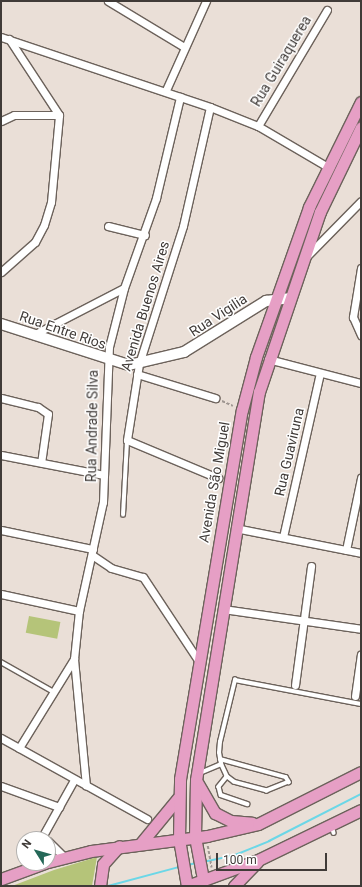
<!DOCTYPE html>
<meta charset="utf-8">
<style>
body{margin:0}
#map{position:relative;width:362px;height:887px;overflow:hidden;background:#eadfd7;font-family:Roboto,sans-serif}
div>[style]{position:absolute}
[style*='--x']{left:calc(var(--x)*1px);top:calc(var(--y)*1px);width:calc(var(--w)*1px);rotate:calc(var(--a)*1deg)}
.green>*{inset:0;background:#b5c479;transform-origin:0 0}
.stream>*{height:2px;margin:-1px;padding:0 1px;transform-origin:1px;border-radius:1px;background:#6bd7e7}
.path>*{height:1.5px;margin-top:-0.75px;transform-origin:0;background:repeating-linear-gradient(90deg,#a09792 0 3px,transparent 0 5px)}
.roads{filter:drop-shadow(1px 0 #6c625b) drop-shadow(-1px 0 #6c625b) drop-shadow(0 1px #6c625b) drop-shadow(0 -1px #6c625b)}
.lane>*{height:3.5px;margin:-1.75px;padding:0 1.75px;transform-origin:1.75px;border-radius:1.75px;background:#fff}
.street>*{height:7px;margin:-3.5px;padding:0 3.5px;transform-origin:3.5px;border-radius:3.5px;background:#fff}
.secondary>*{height:10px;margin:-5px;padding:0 5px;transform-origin:5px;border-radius:5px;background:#fff}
.primary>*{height:11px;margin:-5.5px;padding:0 5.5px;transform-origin:5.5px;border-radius:5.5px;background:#e69fc5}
span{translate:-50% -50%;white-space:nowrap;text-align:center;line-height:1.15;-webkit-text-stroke:3px #fff;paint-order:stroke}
.street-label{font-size:14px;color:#403b38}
.frame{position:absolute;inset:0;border:2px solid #403b38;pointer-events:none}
.north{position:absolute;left:16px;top:831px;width:40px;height:40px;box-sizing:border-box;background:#fff;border:1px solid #b3b1af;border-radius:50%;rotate:307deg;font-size:11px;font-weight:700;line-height:16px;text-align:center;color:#403b38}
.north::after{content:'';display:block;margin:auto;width:14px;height:18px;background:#256858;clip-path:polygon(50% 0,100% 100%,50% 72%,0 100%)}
.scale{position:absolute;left:216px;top:853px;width:111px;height:18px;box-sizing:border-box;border:2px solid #403b38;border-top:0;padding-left:5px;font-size:12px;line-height:14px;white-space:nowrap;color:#403b38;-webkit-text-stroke:3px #fff;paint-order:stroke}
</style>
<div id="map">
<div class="green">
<div style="left:29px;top:616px;width:32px;height:17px;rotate:11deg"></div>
<div style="clip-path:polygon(97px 857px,92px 886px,12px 886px,54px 870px)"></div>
</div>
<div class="stream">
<div style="--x:203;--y:862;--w:33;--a:-12"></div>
<div style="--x:235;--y:855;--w:37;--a:-22"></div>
<div style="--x:269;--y:841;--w:103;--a:-27.1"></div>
<div style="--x:187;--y:865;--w:10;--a:-11"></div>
<div style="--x:108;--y:886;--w:73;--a:-15"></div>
</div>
<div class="path">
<div style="--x:222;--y:401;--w:12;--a:24"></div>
<div style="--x:208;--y:846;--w:22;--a:80"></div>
</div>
<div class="roads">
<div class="lane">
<div style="--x:123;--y:515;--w:74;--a:-86.9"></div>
<div style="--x:1;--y:662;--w:61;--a:29.5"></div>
<div style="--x:220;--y:759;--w:68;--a:15.3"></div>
<div style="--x:286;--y:777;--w:6;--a:59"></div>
<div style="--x:289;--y:782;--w:24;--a:158"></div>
<div style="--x:267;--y:791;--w:34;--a:-165"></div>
<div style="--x:234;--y:782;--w:9;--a:-144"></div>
<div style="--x:227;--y:777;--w:14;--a:-115"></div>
<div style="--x:221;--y:764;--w:11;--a:-100"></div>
<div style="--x:219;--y:753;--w:11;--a:-85"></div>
<div style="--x:220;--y:742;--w:64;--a:-76.4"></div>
<div style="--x:235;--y:680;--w:128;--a:10.8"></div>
<div style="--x:200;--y:773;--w:23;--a:-23"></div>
<div style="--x:227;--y:777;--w:13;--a:129"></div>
<div style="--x:219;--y:787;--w:8;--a:76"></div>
<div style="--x:221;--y:795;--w:28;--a:19"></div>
<div style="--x:332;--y:826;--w:7;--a:74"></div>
</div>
<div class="street">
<div style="--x:108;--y:1;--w:89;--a:31.2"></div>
<div style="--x:1;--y:37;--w:220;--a:18.5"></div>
<div style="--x:210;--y:107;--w:52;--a:21.6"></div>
<div style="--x:258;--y:126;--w:79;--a:30.5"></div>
<div style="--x:166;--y:90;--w:98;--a:-65.8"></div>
<div style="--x:210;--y:107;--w:122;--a:102.8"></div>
<div style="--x:183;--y:226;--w:145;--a:107.7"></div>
<div style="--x:139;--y:364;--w:77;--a:99"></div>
<div style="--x:127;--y:440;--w:99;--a:22.7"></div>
<div style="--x:1;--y:121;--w:14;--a:-25"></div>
<div style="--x:14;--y:115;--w:45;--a:0"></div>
<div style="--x:258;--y:126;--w:135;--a:-59.3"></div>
<div style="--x:108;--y:226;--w:38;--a:14"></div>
<div style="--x:306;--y:257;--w:78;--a:-45.5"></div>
<div style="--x:361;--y:268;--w:50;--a:99.3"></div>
<div style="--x:353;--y:317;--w:20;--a:66"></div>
<div style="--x:1;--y:272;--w:45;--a:-41.4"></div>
<div style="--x:35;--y:242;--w:19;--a:-62"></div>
<div style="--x:44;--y:225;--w:24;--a:-73"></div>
<div style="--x:51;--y:202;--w:87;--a:-84.7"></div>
<div style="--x:59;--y:115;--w:91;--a:-123.3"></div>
<div style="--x:33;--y:335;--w:102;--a:-27.3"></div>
<div style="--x:268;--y:359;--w:96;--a:14.5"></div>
<div style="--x:137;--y:374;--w:82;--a:17.1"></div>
<div style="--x:1;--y:398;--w:38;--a:14"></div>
<div style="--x:38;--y:407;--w:12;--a:35"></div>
<div style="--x:48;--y:414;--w:49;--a:98.1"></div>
<div style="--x:1;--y:455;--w:105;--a:11"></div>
<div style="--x:235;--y:528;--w:128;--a:11.2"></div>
<div style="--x:1;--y:530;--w:94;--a:11.7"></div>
<div style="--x:283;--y:537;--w:168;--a:-77.3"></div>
<div style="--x:346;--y:550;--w:74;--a:-78.2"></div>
<div style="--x:92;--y:555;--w:23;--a:34"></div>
<div style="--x:111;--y:568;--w:33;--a:16"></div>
<div style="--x:143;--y:577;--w:103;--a:56.5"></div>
<div style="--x:1;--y:594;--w:80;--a:12.3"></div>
<div style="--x:223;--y:609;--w:139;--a:8.2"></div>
<div style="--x:74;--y:659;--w:127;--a:84.6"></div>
<div style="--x:295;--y:685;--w:120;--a:-82.3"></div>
<div style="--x:355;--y:696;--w:42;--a:-81.9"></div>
<div style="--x:1;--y:738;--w:167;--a:29"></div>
<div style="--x:19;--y:748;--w:105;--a:-58.3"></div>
<div style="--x:74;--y:659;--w:48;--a:-84.1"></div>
<div style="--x:79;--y:611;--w:112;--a:-77.6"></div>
<div style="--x:103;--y:502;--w:155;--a:-87.8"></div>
<div style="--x:109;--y:347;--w:61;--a:-75.7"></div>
<div style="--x:124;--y:288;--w:96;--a:-70.4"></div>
<div style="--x:156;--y:198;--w:104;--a:-76.6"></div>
<div style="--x:1;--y:786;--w:62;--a:19.9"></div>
<div style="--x:41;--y:839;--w:68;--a:-60.8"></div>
<div style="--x:48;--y:841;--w:21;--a:45"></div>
</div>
<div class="secondary">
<div style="--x:1;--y:324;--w:134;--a:17.8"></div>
<div style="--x:129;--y:365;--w:57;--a:-13.3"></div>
<div style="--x:184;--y:352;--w:97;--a:-31.9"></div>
<div style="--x:266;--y:301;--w:23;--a:-7"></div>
</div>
<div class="primary">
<div style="--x:197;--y:782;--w:36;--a:60"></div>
<div style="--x:215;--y:813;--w:18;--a:27"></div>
<div style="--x:231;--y:821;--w:21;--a:5"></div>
<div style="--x:141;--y:843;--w:58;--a:-50.6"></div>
<div style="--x:48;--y:862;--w:44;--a:-14.3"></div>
<div style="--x:91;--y:851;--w:117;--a:-7.4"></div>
<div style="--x:207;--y:836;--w:52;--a:-13.2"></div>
<div style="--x:258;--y:824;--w:115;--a:-26.8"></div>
<div style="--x:1;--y:879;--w:47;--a:-20"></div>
<div style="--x:203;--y:879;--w:43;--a:-100.8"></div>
<div style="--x:195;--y:837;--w:57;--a:-89"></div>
<div style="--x:196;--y:780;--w:393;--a:-80.8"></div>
<div style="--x:259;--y:392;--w:190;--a:-71.3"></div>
<div style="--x:320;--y:212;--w:94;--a:-64.2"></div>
<div style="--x:100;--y:886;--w:22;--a:-82"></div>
<div style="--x:103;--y:864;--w:24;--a:-48"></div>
<div style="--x:187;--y:886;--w:48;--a:-99.7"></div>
<div style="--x:179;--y:839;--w:60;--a:-89"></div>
<div style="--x:180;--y:779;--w:374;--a:-80.5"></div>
<div style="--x:242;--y:410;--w:55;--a:-75.2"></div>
<div style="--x:256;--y:357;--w:159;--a:-70.5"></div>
<div style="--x:309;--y:207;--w:117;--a:-63.7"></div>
<div style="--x:187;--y:886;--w:76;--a:-20.1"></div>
<div style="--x:258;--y:860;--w:114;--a:-25.9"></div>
<div style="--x:234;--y:886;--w:33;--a:-46"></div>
</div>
</div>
<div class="street-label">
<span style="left:281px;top:61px;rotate:-59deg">Rua Guiraquerea</span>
<span style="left:145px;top:306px;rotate:-73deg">Avenida Buenos Aires</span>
<span style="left:218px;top:315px;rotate:-33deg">Rua Vigilia</span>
<span style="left:63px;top:330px;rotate:19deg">Rua Entre Rios</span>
<span style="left:92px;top:426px;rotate:-89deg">Rua Andrade Silva</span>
<span style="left:289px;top:452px;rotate:-77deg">Rua Guaviruna</span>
<span style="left:214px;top:482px;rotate:-80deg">Avenida São Miguel</span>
</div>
<div class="frame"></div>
<div class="north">N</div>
<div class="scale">100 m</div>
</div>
